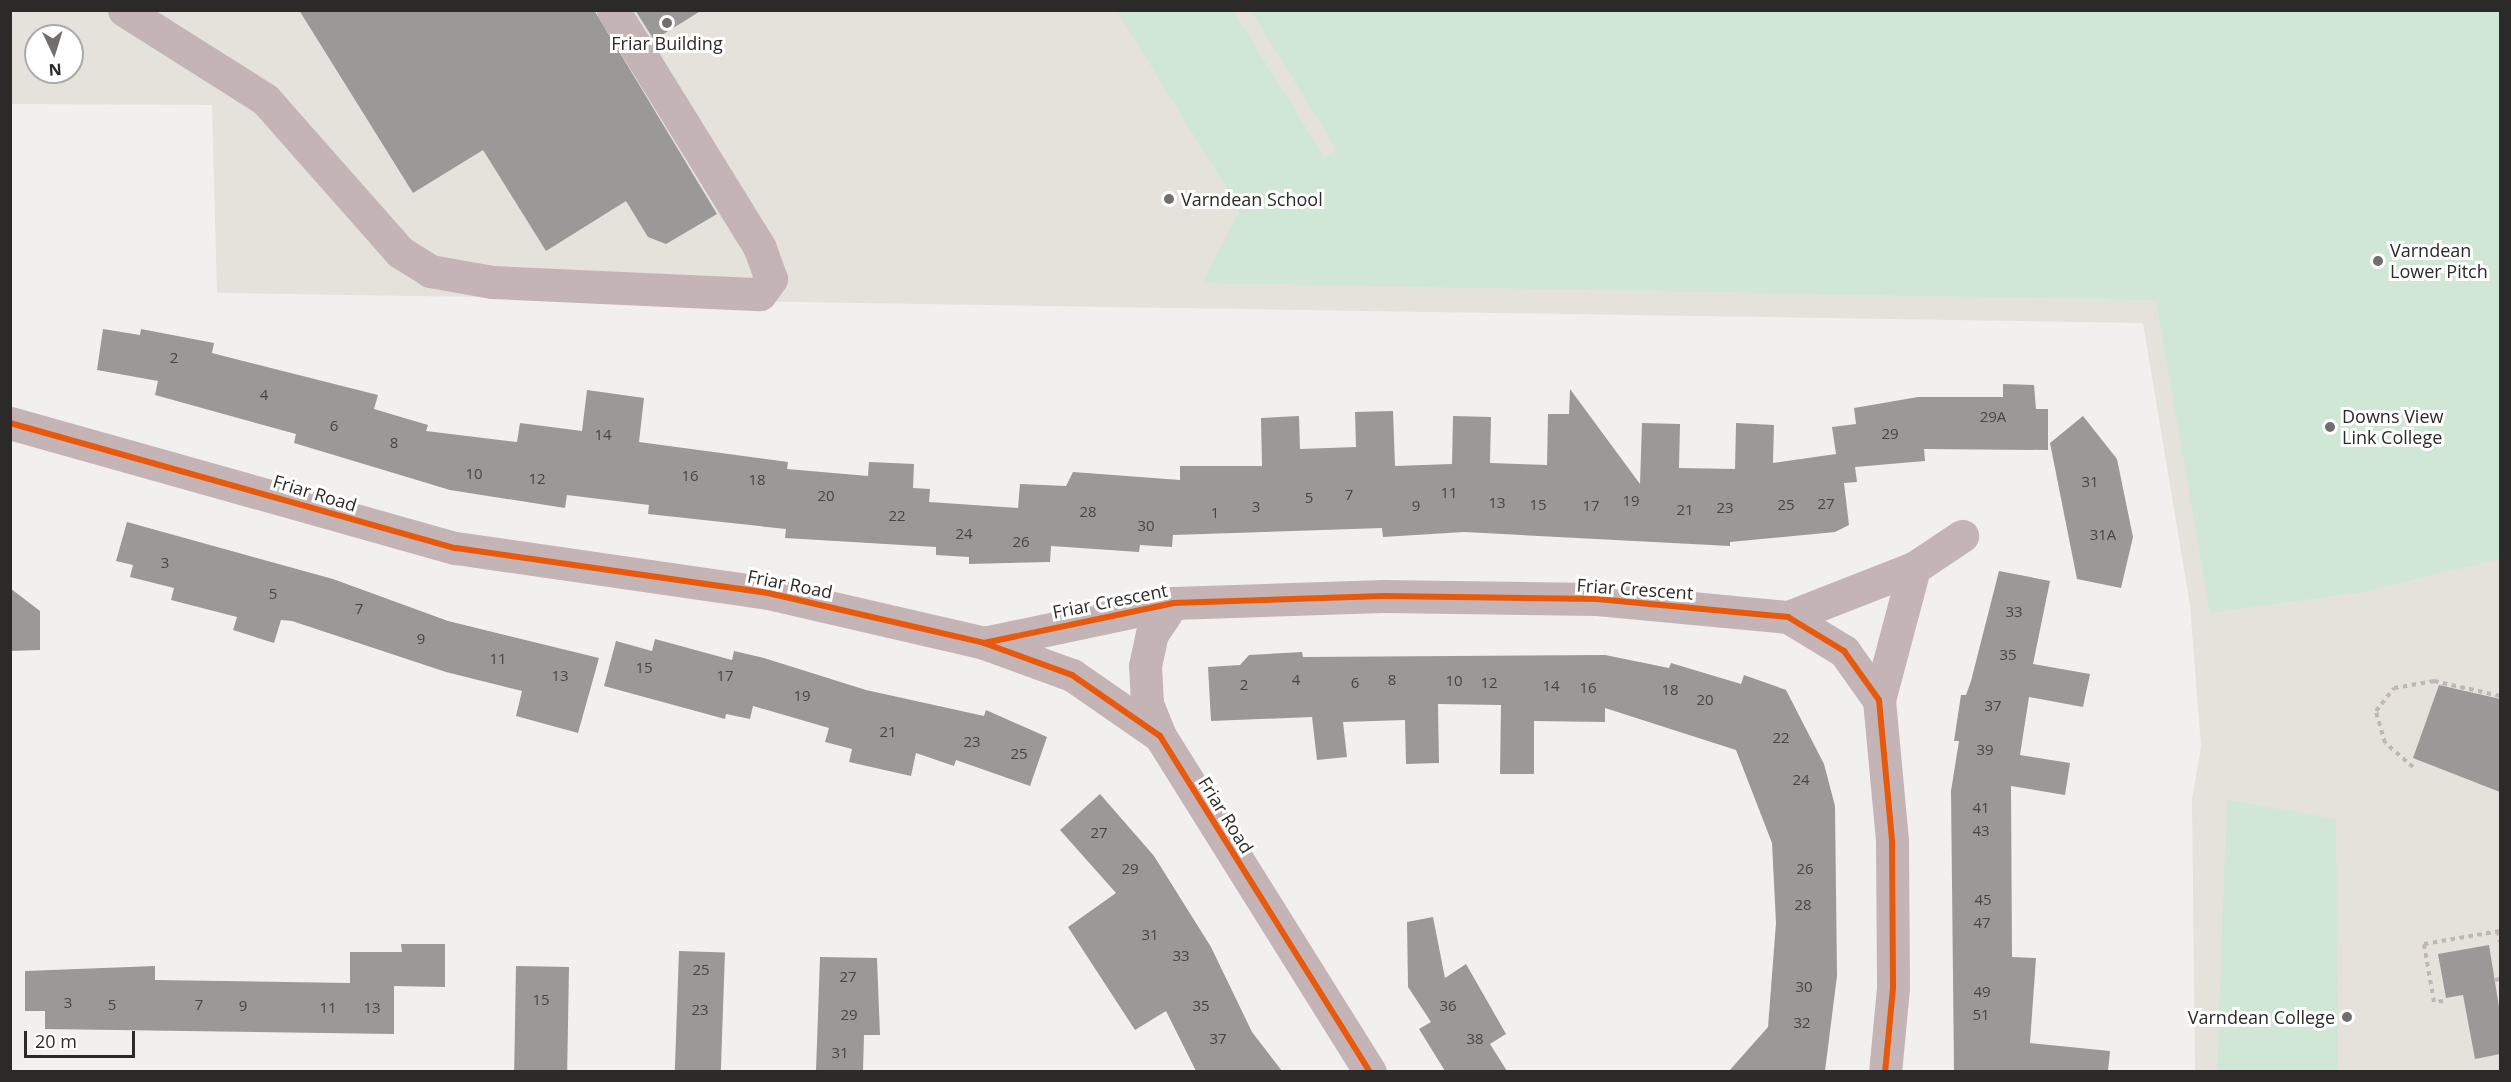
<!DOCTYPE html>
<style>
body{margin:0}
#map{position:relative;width:2511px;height:1082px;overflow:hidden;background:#f2f0ee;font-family:"Open Sans",sans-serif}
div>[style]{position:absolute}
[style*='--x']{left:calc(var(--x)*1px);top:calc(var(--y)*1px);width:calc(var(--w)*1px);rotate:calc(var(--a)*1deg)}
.built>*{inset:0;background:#e5e1db}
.green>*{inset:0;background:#d1e7d6}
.building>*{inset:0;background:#9a9997;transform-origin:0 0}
.path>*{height:4px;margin-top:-2px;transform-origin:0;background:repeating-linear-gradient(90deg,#c0b6b7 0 4.5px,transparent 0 9px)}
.minor>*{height:33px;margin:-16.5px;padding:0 16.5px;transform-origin:16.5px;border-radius:16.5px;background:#c4b4b6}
.cycleway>*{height:6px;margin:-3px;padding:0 3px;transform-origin:3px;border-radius:3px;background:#e8590c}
.dots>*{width:16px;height:16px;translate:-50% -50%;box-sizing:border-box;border:3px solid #fff;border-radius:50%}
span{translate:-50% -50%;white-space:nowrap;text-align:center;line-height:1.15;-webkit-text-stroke:6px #fff;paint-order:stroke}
.number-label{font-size:15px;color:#474644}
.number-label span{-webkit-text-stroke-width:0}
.poi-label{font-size:18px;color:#2b2a28}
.left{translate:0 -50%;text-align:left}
.right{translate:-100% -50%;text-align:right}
.street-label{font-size:18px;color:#2b2a28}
.frame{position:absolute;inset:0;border:12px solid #2b2a28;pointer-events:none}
.north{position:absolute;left:24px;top:24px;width:60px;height:60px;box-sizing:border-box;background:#fff;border:2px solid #aaaaa9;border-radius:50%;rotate:176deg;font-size:16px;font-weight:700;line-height:24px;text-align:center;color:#2b2a28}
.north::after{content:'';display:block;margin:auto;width:21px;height:27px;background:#716f6d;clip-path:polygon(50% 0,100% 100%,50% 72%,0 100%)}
.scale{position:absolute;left:24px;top:1031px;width:111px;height:27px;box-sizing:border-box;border:3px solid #2b2a28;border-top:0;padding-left:8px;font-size:18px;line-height:21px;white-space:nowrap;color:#2b2a28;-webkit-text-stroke:4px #fff;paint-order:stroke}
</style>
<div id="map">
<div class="built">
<div style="clip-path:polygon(evenodd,11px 10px,2500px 11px,2500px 1071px,2195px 1071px,2192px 799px,2201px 747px,2190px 605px,2143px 323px,217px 293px,212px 105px,11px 104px,11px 10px,36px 36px,72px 36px,72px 72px,36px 72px,36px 36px)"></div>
</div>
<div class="green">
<div style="clip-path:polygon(1117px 11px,1233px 11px,1325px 158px,1337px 150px,1251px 11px,2500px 11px,2500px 559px,2362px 592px,2210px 613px,2156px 300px,1202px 283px,1240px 210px)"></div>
<div style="clip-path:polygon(2227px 800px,2336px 819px,2338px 1071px,2217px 1071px)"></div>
</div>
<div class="building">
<div style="clip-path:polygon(299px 10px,594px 10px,717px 214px,666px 244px,648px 237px,626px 201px,546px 251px,483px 150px,413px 193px)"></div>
<div style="clip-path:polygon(635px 10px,702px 10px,654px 40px)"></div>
<div style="clip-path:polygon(103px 329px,140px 335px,141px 329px,214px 343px,212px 353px,378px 395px,374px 409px,428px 425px,426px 431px,517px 442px,520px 423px,582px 431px,587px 390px,644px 398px,639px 442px,788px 462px,787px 469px,868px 476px,869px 462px,914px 464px,913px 488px,930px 489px,929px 502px,1018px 508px,1020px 484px,1066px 486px,1073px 472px,1180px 480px,1180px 466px,1262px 466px,1261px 418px,1299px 416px,1300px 449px,1356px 447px,1355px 412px,1393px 411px,1395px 466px,1452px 464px,1453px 416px,1491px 417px,1490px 463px,1547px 465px,1548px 414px,1569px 414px,1570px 389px,1640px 484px,1642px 423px,1680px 424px,1679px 468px,1735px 469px,1736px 423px,1774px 425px,1773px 463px,1836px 454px,1832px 427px,1856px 424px,1854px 408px,1918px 397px,2003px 397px,2003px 384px,2034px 385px,2036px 409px,2048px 409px,2048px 450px,1924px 449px,1925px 461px,1855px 467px,1857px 482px,1844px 483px,1849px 525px,1835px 532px,1730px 542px,1730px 546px,1464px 532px,1383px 537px,1382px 528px,1173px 535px,1172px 547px,1140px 545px,1139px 552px,1051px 546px,1050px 562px,969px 564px,969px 557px,936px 555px,936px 547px,785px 538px,786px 529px,648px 514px,649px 505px,567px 495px,565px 508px,450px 490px,294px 443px,296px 434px,155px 395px,158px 381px,97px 370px)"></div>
<div style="clip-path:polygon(2083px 416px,2117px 459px,2133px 537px,2121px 588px,2077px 579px,2050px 443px)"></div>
<div style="clip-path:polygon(127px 522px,333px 579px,448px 621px,599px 658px,578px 733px,516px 716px,522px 691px,446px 672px,292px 621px,281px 620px,274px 643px,233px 630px,237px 617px,171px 600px,174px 588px,130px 577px,133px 565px,116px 561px)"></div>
<div style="clip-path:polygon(1999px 571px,2050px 581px,2033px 664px,2090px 674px,2083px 707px,2029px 697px,2020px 755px,2070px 763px,2065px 795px,2011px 786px,2012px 957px,2036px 958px,2030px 1043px,2110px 1051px,2108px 1071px,1954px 1071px,1951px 791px,1959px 741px,1954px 741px,1961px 695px,1966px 695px,1971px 681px)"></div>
<div style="clip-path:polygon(10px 588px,40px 611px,40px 650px,10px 651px)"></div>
<div style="clip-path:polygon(655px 639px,732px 660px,734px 651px,764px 658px,866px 690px,984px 716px,986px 710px,1047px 737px,1030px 786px,956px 760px,954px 766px,916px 753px,911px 776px,849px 762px,852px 749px,825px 742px,829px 728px,753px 706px,750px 719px,726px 714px,725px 719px,604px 686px,616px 641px,652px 651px)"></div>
<div style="clip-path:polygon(1302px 652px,1303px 657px,1605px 655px,1669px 668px,1671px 663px,1741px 684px,1744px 675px,1786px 690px,1824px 764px,1835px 806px,1837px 976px,1825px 1071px,1729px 1071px,1768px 1027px,1776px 923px,1772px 843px,1736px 750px,1605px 708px,1605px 722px,1534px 721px,1534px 774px,1500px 774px,1501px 705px,1438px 704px,1439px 763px,1406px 764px,1405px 720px,1343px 722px,1347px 757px,1317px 760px,1312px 717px,1211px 721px,1208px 667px,1240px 665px,1249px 655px)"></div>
<div style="clip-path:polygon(2439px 685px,2500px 699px,2500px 792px,2413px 758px)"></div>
<div style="clip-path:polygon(1100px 794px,1154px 856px,1211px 947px,1252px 1032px,1282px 1071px,1196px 1071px,1166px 1011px,1135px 1030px,1068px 927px,1116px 893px,1060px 830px)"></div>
<div style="clip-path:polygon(1433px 917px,1445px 978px,1466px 964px,1506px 1034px,1490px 1044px,1507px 1071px,1445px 1071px,1419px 1029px,1431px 1022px,1408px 987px,1407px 922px)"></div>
<div style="clip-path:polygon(401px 944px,445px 944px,445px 987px,394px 986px,394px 1034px,45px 1029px,45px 1011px,25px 1011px,25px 971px,155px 966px,155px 980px,350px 983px,350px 952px,402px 952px)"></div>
<div style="clip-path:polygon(2489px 945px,2500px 1013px,2500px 1054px,2475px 1059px,2463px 995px,2446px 998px,2438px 954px)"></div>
<div style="left:679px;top:951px;width:46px;height:120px;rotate:2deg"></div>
<div style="clip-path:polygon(820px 957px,877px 958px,880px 1035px,864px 1035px,863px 1071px,816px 1071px)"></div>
<div style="left:516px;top:966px;width:53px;height:105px;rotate:1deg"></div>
</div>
<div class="path">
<div style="--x:2413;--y:767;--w:37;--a:-139"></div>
<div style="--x:2385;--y:743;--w:33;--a:-106"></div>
<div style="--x:2376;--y:711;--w:29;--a:-52"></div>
<div style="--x:2394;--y:688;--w:41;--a:-9.9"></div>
<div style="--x:2434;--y:681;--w:68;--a:12.8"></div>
<div style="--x:2498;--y:931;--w:11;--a:80"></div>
<div style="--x:2495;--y:980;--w:5;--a:-11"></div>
<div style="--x:2443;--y:1001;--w:9;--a:174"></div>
<div style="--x:2434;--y:1002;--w:59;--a:-99.8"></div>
<div style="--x:2424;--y:944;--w:77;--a:-9.7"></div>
</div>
<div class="minor">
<div style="--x:124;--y:10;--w:167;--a:32.3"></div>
<div style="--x:265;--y:99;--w:204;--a:48.6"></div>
<div style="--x:400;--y:252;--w:36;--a:32"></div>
<div style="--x:430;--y:271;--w:63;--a:10.1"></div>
<div style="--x:492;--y:282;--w:268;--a:2.6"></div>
<div style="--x:760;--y:294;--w:19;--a:-54"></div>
<div style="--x:771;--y:279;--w:33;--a:-110"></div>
<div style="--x:760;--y:248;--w:280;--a:-121.7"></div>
<div style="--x:10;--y:423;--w:463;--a:15.7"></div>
<div style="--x:456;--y:548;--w:315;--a:8.2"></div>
<div style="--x:768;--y:593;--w:222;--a:13"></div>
<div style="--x:984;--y:643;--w:94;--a:20"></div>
<div style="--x:1072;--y:675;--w:107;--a:34.7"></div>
<div style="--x:1160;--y:736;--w:396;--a:58"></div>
<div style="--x:1788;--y:617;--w:135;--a:-21.3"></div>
<div style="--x:1914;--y:568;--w:58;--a:-33.7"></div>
<div style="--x:984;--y:643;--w:193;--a:-11.9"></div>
<div style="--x:1173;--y:603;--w:210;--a:-1.9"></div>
<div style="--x:1383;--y:596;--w:214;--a:0.8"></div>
<div style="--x:1597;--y:599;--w:192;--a:5.4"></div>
<div style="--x:1788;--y:617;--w:66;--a:31.3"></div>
<div style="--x:1844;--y:651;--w:60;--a:54.5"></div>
<div style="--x:1879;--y:700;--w:142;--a:84.7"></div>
<div style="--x:1892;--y:841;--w:147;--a:89.6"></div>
<div style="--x:1893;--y:988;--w:84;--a:95.4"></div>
<div style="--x:1879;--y:700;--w:137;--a:-75.1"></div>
<div style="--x:1160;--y:736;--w:35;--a:-112"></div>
<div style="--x:1147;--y:703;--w:37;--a:-93"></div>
<div style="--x:1145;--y:666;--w:33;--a:-78"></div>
<div style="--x:1152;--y:634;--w:37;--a:-56"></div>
</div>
<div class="cycleway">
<div style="--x:10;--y:423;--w:463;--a:15.7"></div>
<div style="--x:456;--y:548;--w:315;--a:8.2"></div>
<div style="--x:768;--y:593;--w:222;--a:13"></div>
<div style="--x:984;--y:643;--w:94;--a:20"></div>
<div style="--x:1072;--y:675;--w:107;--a:34.7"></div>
<div style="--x:1160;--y:736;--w:396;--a:58"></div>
<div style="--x:984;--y:643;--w:193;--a:-11.9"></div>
<div style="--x:1173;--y:603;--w:210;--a:-1.9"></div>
<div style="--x:1383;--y:596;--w:214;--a:0.8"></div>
<div style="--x:1597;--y:599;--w:192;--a:5.4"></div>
<div style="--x:1788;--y:617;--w:66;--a:31.3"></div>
<div style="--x:1844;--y:651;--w:60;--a:54.5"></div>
<div style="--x:1879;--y:700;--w:142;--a:84.7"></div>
<div style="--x:1892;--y:841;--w:147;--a:89.6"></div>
<div style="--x:1893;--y:988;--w:84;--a:95.4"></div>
</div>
<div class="dots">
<div style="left:667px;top:23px;background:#716f6d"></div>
<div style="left:1169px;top:199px;background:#716f6d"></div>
<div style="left:2378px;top:261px;background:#716f6d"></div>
<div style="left:2330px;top:427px;background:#716f6d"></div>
<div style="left:2347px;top:1017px;background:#716f6d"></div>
</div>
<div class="number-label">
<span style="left:174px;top:358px">2</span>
<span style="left:264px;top:395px">4</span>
<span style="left:1993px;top:417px">29A</span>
<span style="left:334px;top:426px">6</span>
<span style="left:1890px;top:434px">29</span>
<span style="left:603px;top:435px">14</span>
<span style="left:394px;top:443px">8</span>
<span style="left:474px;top:474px">10</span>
<span style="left:690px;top:476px">16</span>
<span style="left:537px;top:479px">12</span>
<span style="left:757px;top:480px">18</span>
<span style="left:2090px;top:482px">31</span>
<span style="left:1449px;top:493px">11</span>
<span style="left:1349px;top:495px">7</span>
<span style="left:826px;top:496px">20</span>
<span style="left:1309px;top:498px">5</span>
<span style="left:1631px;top:501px">19</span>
<span style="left:1497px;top:503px">13</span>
<span style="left:1826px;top:504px">27</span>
<span style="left:1538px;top:505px">15</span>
<span style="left:1786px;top:505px">25</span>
<span style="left:1416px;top:506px">9</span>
<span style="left:1591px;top:506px">17</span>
<span style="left:1256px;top:507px">3</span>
<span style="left:1725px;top:508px">23</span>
<span style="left:1685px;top:510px">21</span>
<span style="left:1088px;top:512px">28</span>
<span style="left:1215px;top:513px">1</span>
<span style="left:897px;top:516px">22</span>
<span style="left:1146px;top:526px">30</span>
<span style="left:964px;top:534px">24</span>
<span style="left:2103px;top:535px">31A</span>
<span style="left:1021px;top:542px">26</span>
<span style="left:165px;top:563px">3</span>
<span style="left:273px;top:594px">5</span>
<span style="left:359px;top:609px">7</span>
<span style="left:2014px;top:612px">33</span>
<span style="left:421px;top:639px">9</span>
<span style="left:2008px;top:655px">35</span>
<span style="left:498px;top:659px">11</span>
<span style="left:644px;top:668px">15</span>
<span style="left:560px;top:676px">13</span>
<span style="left:725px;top:676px">17</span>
<span style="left:1296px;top:680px">4</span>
<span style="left:1392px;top:680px">8</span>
<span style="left:1454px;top:681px">10</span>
<span style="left:1355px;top:683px">6</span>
<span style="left:1489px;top:683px">12</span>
<span style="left:1244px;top:685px">2</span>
<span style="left:1551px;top:686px">14</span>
<span style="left:1588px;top:688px">16</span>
<span style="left:1670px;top:690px">18</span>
<span style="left:802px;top:696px">19</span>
<span style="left:1705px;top:700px">20</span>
<span style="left:1993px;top:706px">37</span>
<span style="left:888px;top:732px">21</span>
<span style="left:1781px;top:738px">22</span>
<span style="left:972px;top:742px">23</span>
<span style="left:1985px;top:750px">39</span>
<span style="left:1019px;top:754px">25</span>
<span style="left:1801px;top:780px">24</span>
<span style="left:1981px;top:808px">41</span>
<span style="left:1981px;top:831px">43</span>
<span style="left:1099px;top:833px">27</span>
<span style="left:1130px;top:869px">29</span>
<span style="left:1805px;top:869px">26</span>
<span style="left:1983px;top:900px">45</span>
<span style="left:1803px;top:905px">28</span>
<span style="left:1982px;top:923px">47</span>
<span style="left:1150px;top:935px">31</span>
<span style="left:1181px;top:956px">33</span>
<span style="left:701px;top:970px">25</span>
<span style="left:848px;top:977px">27</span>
<span style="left:1804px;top:987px">30</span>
<span style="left:1982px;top:992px">49</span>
<span style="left:541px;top:1000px">15</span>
<span style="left:68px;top:1003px">3</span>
<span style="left:112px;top:1005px">5</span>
<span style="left:199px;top:1005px">7</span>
<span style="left:243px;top:1006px">9</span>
<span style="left:1201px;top:1006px">35</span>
<span style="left:1448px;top:1006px">36</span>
<span style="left:328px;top:1008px">11</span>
<span style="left:372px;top:1008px">13</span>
<span style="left:700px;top:1010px">23</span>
<span style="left:849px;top:1015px">29</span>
<span style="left:1981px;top:1015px">51</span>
<span style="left:1802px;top:1023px">32</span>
<span style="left:1218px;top:1039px">37</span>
<span style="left:1475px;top:1039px">38</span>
<span style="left:840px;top:1053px">31</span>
</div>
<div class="poi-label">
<span style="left:667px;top:43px">Friar Building</span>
<span class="left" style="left:1181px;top:199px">Varndean School</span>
<span class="left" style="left:2390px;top:261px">Varndean<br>Lower Pitch</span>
<span class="left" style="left:2342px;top:427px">Downs View<br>Link College</span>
<span class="right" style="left:2335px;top:1017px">Varndean College</span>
</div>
<div class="street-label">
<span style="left:315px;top:493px;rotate:17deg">Friar Road</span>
<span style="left:790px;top:584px;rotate:11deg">Friar Road</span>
<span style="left:1635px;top:589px;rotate:4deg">Friar Crescent</span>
<span style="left:1110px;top:601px;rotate:-11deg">Friar Crescent</span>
<span style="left:1226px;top:815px;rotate:58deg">Friar Road</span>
</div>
<div class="frame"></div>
<div class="north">N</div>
<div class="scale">20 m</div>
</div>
